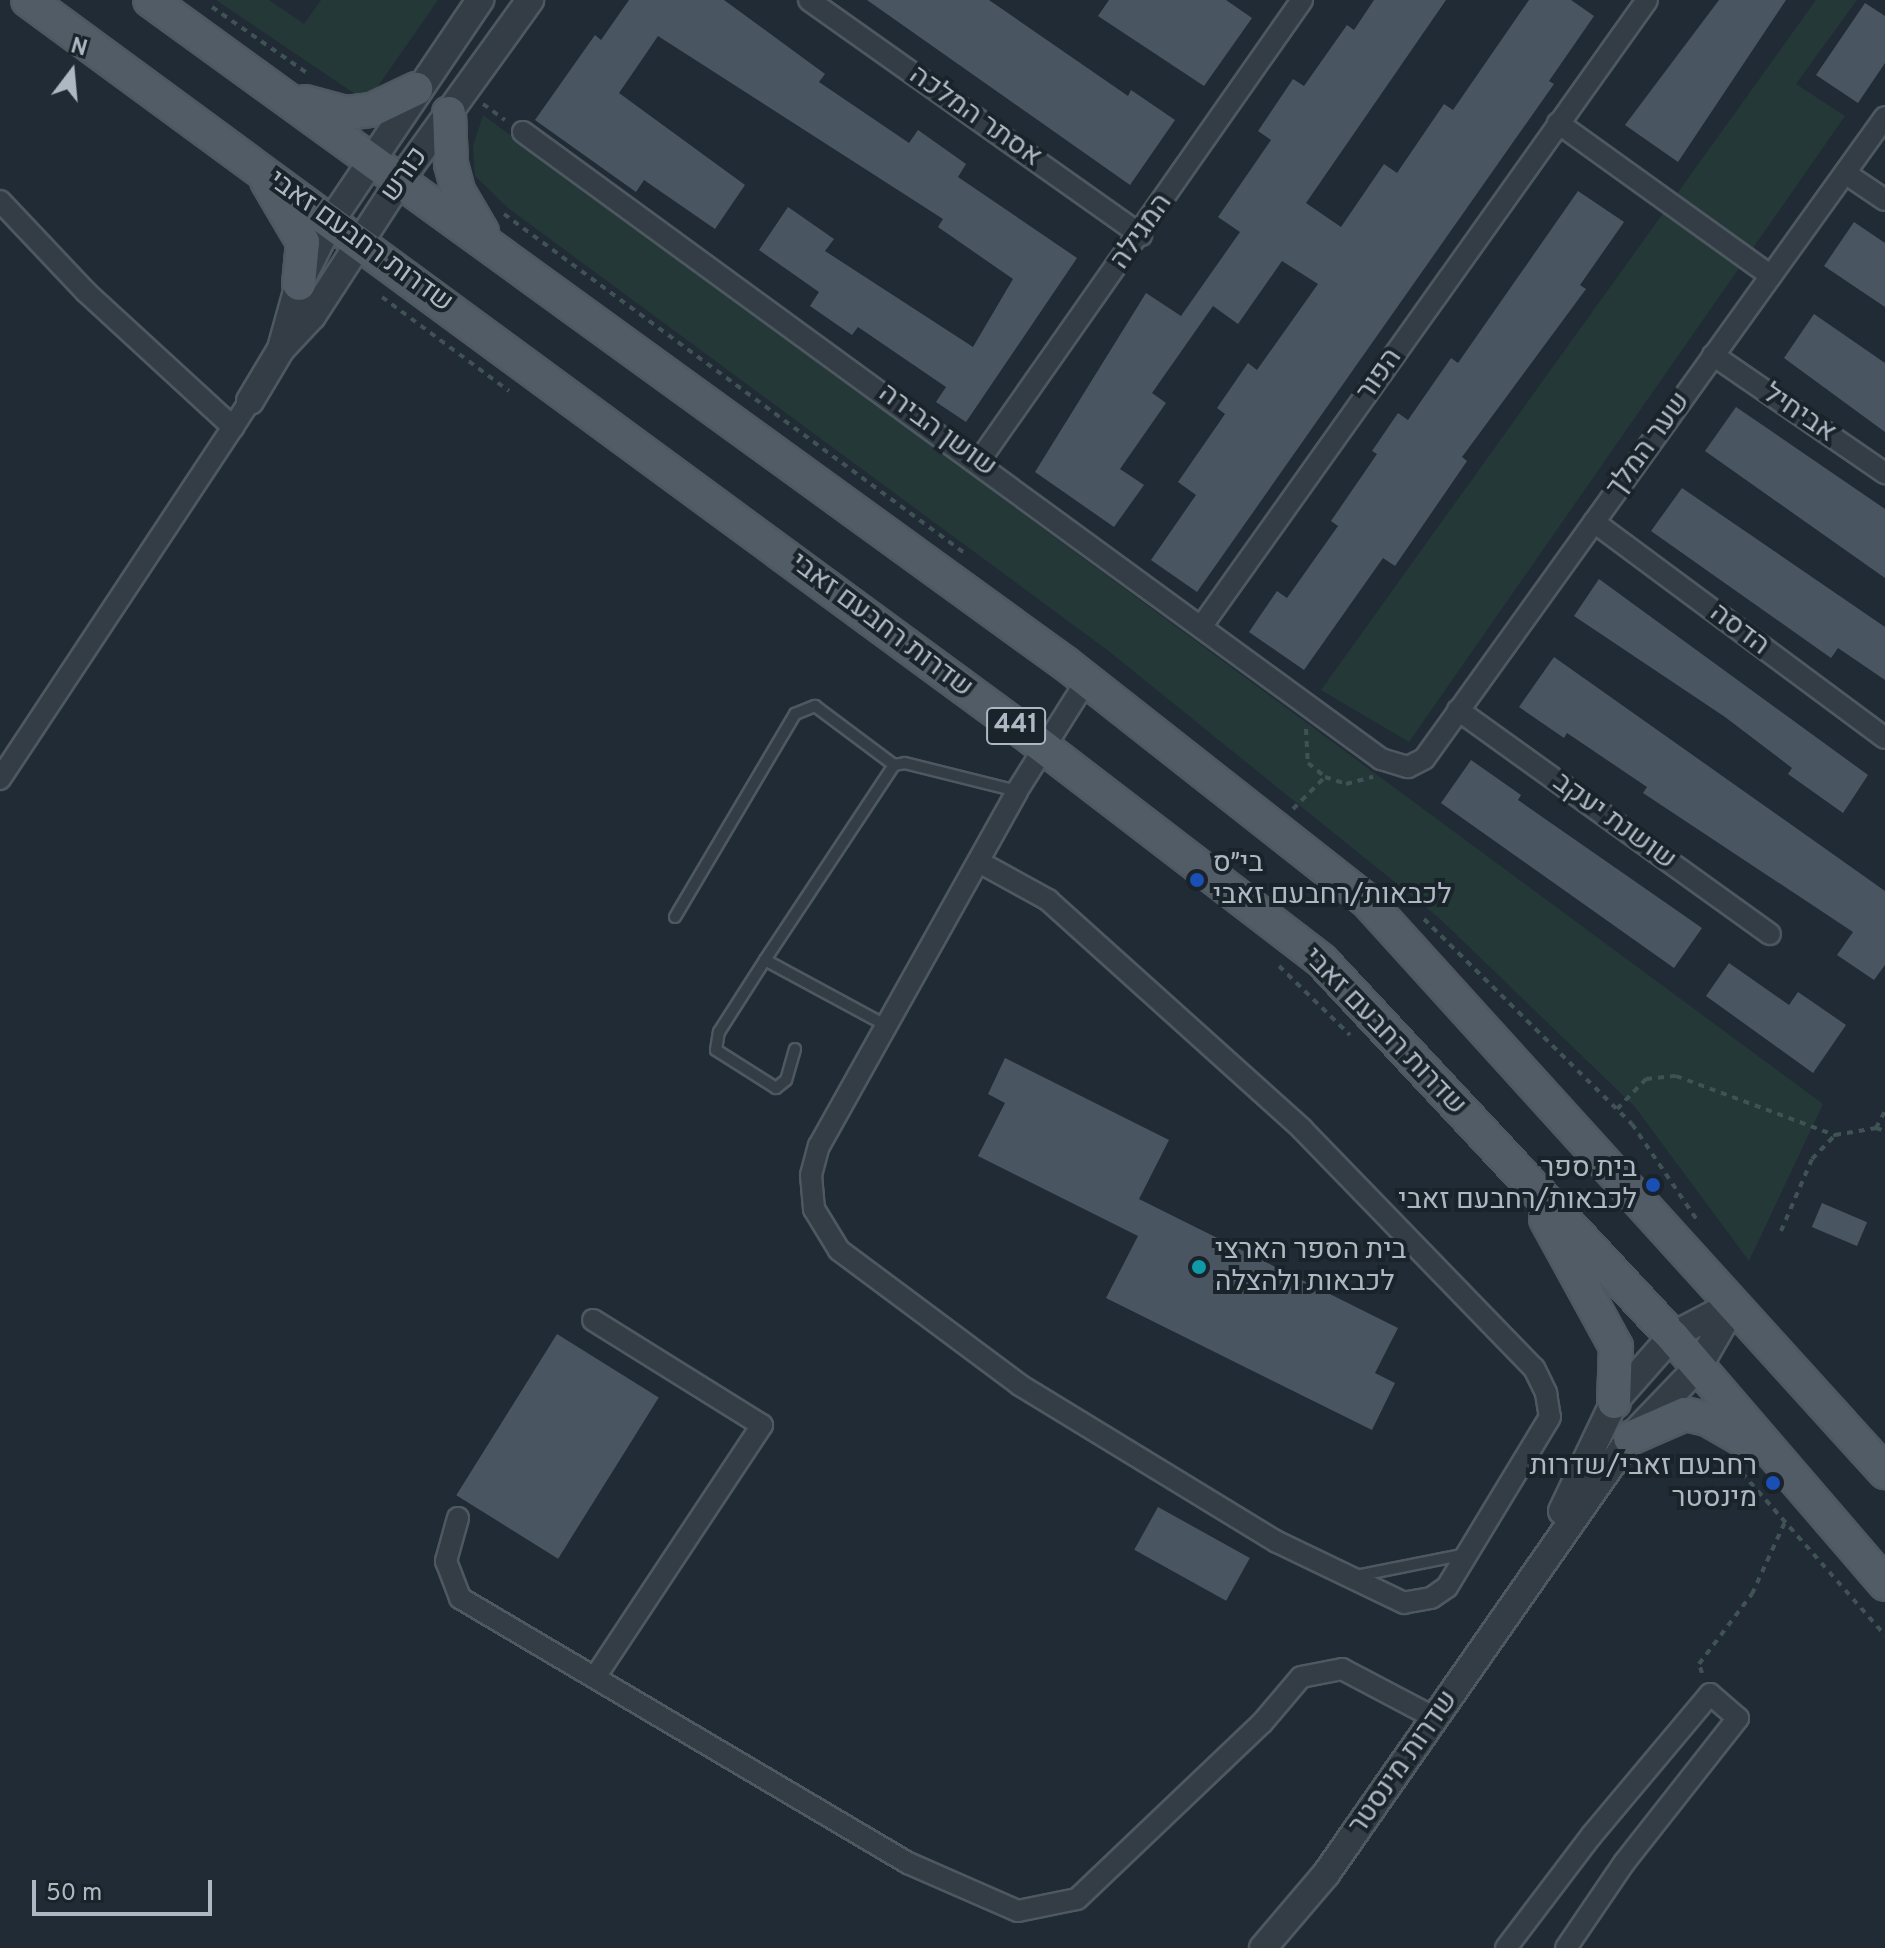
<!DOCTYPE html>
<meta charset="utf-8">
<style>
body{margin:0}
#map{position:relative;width:1885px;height:1948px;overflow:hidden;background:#212b35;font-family:Overpass,Heebo,sans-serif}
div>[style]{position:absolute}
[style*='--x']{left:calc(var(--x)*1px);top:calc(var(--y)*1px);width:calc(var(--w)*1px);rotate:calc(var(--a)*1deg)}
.green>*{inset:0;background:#233837}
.building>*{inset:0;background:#495661;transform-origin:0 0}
.path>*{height:4px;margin-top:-2px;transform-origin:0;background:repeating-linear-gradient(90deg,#405354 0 6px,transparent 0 12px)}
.roads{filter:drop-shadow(2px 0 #4e5861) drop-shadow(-2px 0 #4e5861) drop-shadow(0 2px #4e5861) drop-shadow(0 -2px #4e5861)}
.service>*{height:10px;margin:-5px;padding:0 5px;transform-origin:5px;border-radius:5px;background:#343d46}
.minor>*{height:20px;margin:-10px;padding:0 10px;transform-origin:10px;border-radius:10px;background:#343d46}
.tertiary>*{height:26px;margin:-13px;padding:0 13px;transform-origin:13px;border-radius:13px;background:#343d46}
.primary>*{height:32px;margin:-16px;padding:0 16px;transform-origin:16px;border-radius:16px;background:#525c66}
.dots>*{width:22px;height:22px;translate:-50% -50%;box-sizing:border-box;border:4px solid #1a222a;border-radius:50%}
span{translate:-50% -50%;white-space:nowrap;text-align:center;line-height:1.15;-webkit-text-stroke:8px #1a222a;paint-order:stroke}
.shield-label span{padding:2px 6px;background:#1a222a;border:2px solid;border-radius:6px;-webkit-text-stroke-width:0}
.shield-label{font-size:26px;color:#aeb8c3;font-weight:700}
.street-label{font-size:28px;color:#aeb8c3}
.poi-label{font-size:28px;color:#aeb8c3}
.left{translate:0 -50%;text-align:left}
.right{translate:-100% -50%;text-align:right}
.north{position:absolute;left:32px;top:32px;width:80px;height:80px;-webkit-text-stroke:6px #1a222a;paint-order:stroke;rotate:16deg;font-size:22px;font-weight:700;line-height:32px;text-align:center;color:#aeb8c3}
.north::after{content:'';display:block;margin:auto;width:28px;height:36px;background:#aeb8c3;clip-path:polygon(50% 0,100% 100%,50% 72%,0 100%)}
.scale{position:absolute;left:32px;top:1880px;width:180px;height:36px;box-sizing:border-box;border:4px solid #aeb8c3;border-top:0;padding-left:10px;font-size:24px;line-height:28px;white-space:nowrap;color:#aeb8c3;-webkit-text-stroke:6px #1a222a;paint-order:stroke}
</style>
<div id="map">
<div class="green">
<div style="clip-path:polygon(216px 0,269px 0,304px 24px,321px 0,438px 0,367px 102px)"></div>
<div style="clip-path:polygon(1816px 0,1857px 0,1796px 84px,1845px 116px,1409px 742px,1321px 690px)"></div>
<div style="clip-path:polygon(483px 115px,1823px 1104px,1749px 1261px,1635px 1107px,1438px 917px,1106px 649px,508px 208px,475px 176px,473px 146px)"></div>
</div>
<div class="building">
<div style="clip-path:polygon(629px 0,724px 0,825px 74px,819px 82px,909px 143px,918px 130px,966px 164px,958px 177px,1077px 258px,966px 422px,936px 402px,946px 387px,858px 327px,852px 335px,810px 306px,819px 292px,759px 250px,788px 207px,834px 239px,825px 251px,973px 347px,1013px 279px,938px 227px,943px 219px,658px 36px,619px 93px,745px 185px,715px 229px,644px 180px,636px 192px,535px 120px,595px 35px,601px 40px)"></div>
<div style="clip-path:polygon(867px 0,989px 0,1128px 96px,1131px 90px,1175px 120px,1130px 185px)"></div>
<div style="clip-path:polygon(1109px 0,1226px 0,1252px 18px,1204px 86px,1098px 16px)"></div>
<div style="clip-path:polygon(1374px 0,1446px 0,1306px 203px,1341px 227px,1384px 164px,1397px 173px,1444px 104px,1453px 110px,1529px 0,1571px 0,1594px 16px,1549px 81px,1554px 84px,1197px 592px,1151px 560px,1196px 495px,1178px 482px,1225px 414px,1217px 408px,1248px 363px,1257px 370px,1318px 284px,1282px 261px,1238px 324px,1213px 306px,1152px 393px,1166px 403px,1120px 469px,1144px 485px,1114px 527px,1035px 472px,1146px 293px,1181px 316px,1240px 232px,1218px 217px,1271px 140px,1258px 131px,1293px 79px,1304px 86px,1347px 25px,1354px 30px)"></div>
<div style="clip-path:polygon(1719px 0,1786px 0,1678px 162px,1625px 125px)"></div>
<div style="clip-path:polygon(1865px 3px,1885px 16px,1885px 63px,1858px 103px,1816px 75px)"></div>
<div style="clip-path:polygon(1578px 191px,1624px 222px,1580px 285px,1586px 289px,1462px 457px,1467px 461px,1395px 566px,1383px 558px,1304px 670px,1249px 632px,1277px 591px,1287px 598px,1338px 526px,1331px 521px,1377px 454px,1372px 451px,1398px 413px,1408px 420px,1451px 358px,1458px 363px)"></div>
<div style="clip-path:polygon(1854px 222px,1885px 243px,1885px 307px,1824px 266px)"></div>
<div style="clip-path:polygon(1814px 314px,1885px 363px,1885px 432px,1784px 358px)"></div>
<div style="clip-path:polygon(1736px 407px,1885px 509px,1885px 578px,1705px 451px)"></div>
<div style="clip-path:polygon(1682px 488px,1885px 627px,1885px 680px,1838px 648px,1831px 658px,1651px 531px)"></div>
<div style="clip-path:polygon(1599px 579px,1868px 775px,1843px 813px,1788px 774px,1792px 768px,1725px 717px,1574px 616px)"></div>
<div style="clip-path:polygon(1554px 657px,1885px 891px,1885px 965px,1874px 980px,1837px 955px,1853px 932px,1643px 793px,1647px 787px,1567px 733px,1564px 738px,1519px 707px)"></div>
<div style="clip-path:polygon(1471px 760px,1521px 795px,1518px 800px,1702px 928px,1674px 968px,1441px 803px)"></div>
<div style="clip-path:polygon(1729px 963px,1789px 1005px,1798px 992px,1846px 1025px,1813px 1073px,1706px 996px)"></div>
<div style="clip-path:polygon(1005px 1058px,1169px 1140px,1139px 1199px,1398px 1328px,1375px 1373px,1395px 1383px,1372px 1430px,1106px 1298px,1138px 1236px,978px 1156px,1005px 1103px,988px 1094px)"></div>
<div style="left:1822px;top:1203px;width:49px;height:26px;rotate:23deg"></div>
<div style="left:557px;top:1334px;width:120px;height:190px;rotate:32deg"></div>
<div style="left:1158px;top:1507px;width:105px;height:49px;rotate:29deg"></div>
</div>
<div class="path">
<div style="--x:212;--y:7;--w:119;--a:34.8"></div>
<div style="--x:483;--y:104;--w:27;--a:36"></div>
<div style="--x:504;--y:214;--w:575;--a:36.37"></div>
<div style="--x:382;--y:297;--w:158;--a:36.5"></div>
<div style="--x:1306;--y:729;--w:34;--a:87"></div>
<div style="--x:1308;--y:763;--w:22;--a:39"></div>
<div style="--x:1325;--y:777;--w:22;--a:18"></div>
<div style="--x:1346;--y:784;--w:28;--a:-15"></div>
<div style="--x:1293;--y:809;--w:45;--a:-45"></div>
<div style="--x:1424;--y:919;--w:292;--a:44.6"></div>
<div style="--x:1632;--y:1124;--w:120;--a:55.9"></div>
<div style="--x:1279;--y:966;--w:99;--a:44.2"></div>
<div style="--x:1617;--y:1109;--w:42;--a:-46"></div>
<div style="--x:1646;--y:1079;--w:30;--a:-6"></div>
<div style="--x:1676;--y:1076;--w:170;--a:20.4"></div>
<div style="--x:1835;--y:1135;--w:42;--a:-9.7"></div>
<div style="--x:1876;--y:1128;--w:19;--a:-62"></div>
<div style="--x:1876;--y:1128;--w:9;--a:18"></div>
<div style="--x:1781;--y:1231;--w:78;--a:-66.7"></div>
<div style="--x:1812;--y:1159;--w:33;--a:-46"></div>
<div style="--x:1742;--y:1473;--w:216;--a:48.6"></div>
<div style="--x:1702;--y:1673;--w:9;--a:-108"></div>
<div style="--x:1699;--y:1664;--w:88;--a:-52.9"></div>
<div style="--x:1752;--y:1594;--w:79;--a:-65.4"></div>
</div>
<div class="roads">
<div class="service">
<div style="--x:675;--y:917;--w:236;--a:-59.4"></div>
<div style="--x:795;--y:714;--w:22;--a:-22"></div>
<div style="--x:815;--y:706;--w:99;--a:36.8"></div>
<div style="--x:765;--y:960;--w:234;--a:-56.5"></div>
<div style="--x:894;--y:765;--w:11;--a:-10"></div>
<div style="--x:905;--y:763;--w:115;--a:14"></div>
<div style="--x:795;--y:1049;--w:32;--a:106"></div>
<div style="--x:786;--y:1080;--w:13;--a:141"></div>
<div style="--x:776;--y:1088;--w:71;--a:-147.7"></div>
<div style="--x:716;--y:1050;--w:18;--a:-81"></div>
<div style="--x:719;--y:1032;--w:85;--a:-57.4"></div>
<div style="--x:765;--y:960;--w:139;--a:28.4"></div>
<div style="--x:1356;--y:1576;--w:112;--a:-11.3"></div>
</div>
<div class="minor">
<div style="--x:809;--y:0;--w:407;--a:35.3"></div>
<div style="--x:1558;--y:123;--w:262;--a:35.7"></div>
<div style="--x:523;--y:132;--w:1063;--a:36.16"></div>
<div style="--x:1381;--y:759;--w:28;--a:17"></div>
<div style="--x:1408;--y:767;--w:18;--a:-27"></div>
<div style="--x:1424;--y:759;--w:790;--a:-54.32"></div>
<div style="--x:1845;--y:173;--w:48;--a:34"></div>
<div style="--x:0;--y:201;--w:125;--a:46.6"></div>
<div style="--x:86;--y:292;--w:200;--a:42.6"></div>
<div style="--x:233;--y:427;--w:31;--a:-57"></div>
<div style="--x:1713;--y:355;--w:209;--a:34.5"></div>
<div style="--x:979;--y:461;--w:563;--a:-54.98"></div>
<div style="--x:1594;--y:522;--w:362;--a:36.6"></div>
<div style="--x:1201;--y:627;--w:769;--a:-54.57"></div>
<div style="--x:1458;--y:710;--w:384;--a:35.7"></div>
<div style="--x:0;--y:779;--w:422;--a:-56.5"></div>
<div style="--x:981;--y:863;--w:77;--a:28.9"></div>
<div style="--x:1048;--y:900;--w:342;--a:42"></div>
<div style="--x:1302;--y:1129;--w:333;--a:45.9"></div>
<div style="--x:1534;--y:1368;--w:28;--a:64"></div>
<div style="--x:1546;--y:1393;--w:24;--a:81"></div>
<div style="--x:1550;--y:1417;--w:199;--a:121.2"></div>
<div style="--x:1447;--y:1587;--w:19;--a:145"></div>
<div style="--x:1431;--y:1598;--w:27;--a:170"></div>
<div style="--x:1404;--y:1603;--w:141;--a:-154.3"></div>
<div style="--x:1277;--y:1542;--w:301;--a:-148.6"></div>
<div style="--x:1020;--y:1385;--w:226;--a:-143.3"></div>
<div style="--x:839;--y:1250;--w:48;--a:-121.4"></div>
<div style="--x:814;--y:1209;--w:34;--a:-95"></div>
<div style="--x:811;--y:1175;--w:30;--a:-75"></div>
<div style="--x:819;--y:1146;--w:406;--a:-60.8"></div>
<div style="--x:1017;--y:791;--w:131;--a:-57.8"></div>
<div style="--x:593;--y:1320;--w:199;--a:31.9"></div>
<div style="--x:762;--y:1425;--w:302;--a:123.5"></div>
<div style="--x:458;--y:1518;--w:45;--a:105.6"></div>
<div style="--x:446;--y:1561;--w:40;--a:69"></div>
<div style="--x:460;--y:1598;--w:521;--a:30.61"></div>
<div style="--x:908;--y:1863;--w:120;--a:23.6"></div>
<div style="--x:1018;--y:1911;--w:60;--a:-11.5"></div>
<div style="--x:1077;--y:1899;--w:255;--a:-43.6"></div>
<div style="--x:1262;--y:1723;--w:60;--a:-49.7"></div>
<div style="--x:1301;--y:1677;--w:42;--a:-11"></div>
<div style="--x:1342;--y:1669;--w:107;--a:27.8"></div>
<div style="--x:1506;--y:1948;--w:141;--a:-52.8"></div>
<div style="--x:1591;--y:1836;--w:185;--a:-50"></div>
<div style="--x:1710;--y:1694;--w:37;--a:41"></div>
<div style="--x:1738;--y:1718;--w:184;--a:128.2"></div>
<div style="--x:1624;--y:1863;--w:103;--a:124.3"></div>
</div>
<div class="tertiary">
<div style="--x:282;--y:345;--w:63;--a:-74.4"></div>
<div style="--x:299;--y:284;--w:71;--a:-63.1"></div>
<div style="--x:331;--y:221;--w:267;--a:-56"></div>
<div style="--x:250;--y:401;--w:61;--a:-59.2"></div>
<div style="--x:281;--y:349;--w:45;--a:-46.8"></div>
<div style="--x:312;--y:316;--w:163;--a:-57"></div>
<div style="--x:401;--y:179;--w:221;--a:-54.2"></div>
<div style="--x:1562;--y:1511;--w:121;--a:-64.5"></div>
<div style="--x:1614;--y:1402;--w:88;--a:-48.7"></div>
<div style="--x:1672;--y:1336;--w:71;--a:-27.6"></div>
<div style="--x:1263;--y:1948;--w:97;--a:-49.6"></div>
<div style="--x:1326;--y:1874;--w:532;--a:-55.11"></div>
<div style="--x:1630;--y:1438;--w:98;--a:-46.2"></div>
<div style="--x:1698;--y:1367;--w:74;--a:-60"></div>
</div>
<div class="primary">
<div style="--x:28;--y:0;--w:1231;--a:36.31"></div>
<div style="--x:1020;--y:729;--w:381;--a:37.5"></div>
<div style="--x:1322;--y:961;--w:513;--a:46.97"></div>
<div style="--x:1672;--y:1336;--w:327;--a:49.3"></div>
<div style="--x:150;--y:0;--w:1131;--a:35.94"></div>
<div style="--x:1066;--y:664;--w:385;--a:38.2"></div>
<div style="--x:1368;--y:902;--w:770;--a:47.79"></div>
<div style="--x:305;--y:102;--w:42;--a:15"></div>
<div style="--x:346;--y:113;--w:26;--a:-7"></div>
<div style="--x:372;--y:110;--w:49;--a:-25.5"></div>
<div style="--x:449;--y:113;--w:51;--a:87.8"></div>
<div style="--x:451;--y:164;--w:28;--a:75"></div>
<div style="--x:458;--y:191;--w:48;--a:59.7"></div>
<div style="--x:267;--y:181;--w:71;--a:59.5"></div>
<div style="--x:303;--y:242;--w:42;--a:95.4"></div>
<div style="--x:1546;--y:1219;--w:146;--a:61.3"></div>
<div style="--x:1616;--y:1347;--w:55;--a:92.1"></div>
<div style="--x:1630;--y:1438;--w:60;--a:-23.6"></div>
<div style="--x:1685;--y:1414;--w:23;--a:13"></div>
<div style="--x:1707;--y:1419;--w:54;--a:29.9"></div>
</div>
</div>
<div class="dots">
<div style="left:1197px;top:880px;background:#1a4fb4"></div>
<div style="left:1653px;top:1185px;background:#1a4fb4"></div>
<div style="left:1199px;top:1267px;background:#0f9aa8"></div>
<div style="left:1773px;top:1483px;background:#1a4fb4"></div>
</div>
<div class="shield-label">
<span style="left:1016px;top:726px">441</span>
</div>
<div class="street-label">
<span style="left:975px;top:117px;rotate:35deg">אסתר המלכה</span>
<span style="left:405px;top:175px;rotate:-55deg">כורש</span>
<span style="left:1142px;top:232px;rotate:-55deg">המגילה</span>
<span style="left:360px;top:242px;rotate:36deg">שדרות רחבעם זאבי</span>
<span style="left:1380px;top:375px;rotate:-55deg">הפור</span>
<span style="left:1799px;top:414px;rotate:34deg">אביחיל</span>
<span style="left:937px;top:431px;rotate:36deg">שושן הבירה</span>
<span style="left:1649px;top:445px;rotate:-54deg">שער המלך</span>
<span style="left:881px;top:626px;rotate:37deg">שדרות רחבעם זאבי</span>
<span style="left:1739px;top:630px;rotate:37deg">הדסה</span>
<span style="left:1614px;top:822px;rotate:36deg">שושנת יעקב</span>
<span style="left:1384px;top:1032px;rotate:46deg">שדרות רחבעם זאבי</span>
<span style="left:1404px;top:1763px;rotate:-55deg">שדרות מינסטר</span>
</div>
<div class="poi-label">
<span class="left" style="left:1213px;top:880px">בי״ס<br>לכבאות/רחבעם זאבי</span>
<span class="right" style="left:1637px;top:1185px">בית ספר<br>לכבאות/רחבעם זאבי</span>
<span class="left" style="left:1215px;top:1267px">בית הספר הארצי<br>לכבאות ולהצלה</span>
<span class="right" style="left:1757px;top:1483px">רחבעם זאבי/שדרות<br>מינסטר</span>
</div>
<div class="north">N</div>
<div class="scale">50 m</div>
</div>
